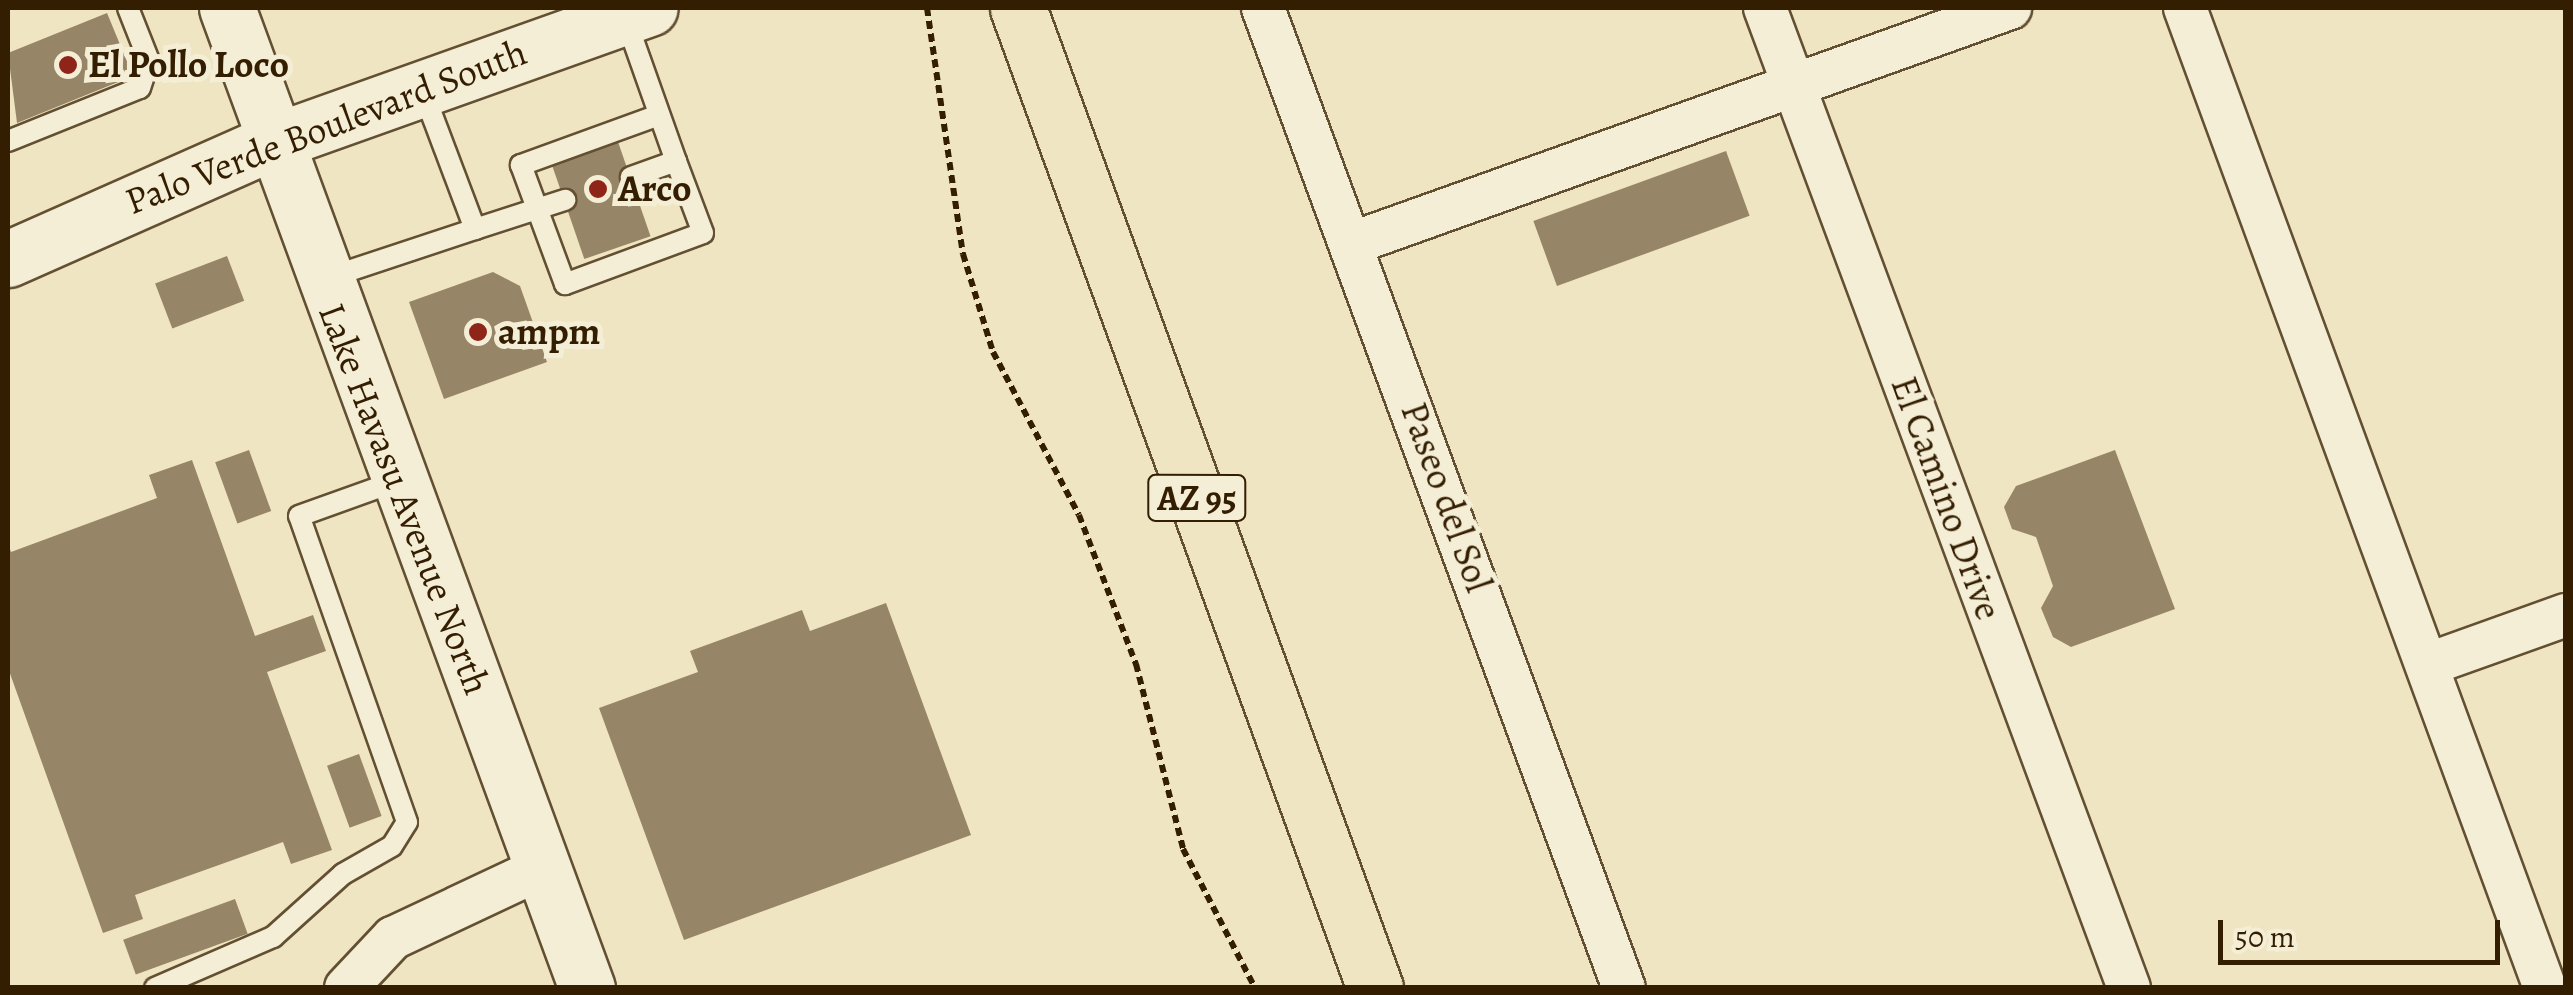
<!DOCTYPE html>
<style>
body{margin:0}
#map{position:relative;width:2573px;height:995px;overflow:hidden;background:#f0e5c2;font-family:Alegreya,serif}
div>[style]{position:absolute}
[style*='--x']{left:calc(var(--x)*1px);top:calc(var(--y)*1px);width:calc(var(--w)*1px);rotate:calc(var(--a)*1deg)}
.building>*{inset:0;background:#968566;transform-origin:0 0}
.path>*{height:6px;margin-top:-3px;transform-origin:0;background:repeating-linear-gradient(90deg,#341e02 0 8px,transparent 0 13px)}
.roads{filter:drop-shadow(2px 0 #635032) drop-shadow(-2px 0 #635032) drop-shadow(0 2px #635032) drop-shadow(0 -2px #635032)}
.lane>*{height:20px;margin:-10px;padding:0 10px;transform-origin:10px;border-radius:10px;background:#f5eed7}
.street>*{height:42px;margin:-21px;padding:0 21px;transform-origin:21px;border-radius:21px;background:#f5eed7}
.secondary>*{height:55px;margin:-27.5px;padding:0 27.5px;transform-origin:27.5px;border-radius:27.5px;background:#f5eed7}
.highway>*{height:55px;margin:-27.5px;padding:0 27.5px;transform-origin:27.5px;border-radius:27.5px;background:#f0e5c2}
.dots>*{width:28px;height:28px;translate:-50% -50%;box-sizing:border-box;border:5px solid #f5eed7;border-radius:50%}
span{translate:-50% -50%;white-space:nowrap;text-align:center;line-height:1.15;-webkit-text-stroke:10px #f5eed7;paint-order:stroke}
.shield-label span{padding:2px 8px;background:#f5eed7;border:2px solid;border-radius:8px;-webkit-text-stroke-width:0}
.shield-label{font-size:35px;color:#341e02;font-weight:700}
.poi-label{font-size:38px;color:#341e02;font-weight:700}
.left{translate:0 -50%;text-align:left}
.street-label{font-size:38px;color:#341e02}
.frame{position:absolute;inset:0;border:10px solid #341e02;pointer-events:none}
.scale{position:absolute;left:2218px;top:920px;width:282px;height:45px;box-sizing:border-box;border:5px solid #341e02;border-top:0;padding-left:12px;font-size:30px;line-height:35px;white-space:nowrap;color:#341e02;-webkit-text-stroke:8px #f5eed7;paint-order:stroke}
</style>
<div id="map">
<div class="building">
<div style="clip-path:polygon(107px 13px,133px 76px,17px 123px,8px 53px)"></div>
<div style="left:616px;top:136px;width:106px;height:70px;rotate:71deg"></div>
<div style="left:1726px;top:151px;width:69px;height:205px;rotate:70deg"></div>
<div style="left:227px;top:256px;width:48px;height:77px;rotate:69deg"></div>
<div style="clip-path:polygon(493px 272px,520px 286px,547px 362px,444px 399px,409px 302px)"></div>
<div style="left:249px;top:450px;width:65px;height:36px;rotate:70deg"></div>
<div style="clip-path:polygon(2115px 450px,2175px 609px,2071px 647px,2053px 637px,2041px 608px,2053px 586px,2036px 537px,2012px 529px,2004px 507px,2016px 486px)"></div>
<div style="clip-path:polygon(192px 460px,255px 636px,313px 615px,326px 651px,267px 672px,332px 850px,291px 864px,283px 842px,135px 895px,143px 919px,103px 933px,8px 668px,8px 544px,11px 552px,157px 498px,149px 475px)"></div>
<div style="clip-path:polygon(886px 603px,971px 835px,684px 940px,599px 708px,698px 672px,690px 651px,802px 610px,810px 631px)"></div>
<div style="left:359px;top:754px;width:66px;height:34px;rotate:70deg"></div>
<div style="left:235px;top:899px;width:37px;height:119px;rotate:70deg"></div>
</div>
<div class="path">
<div style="--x:927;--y:8;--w:249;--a:81.7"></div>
<div style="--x:963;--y:254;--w:102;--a:73"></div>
<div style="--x:993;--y:352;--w:184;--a:62.2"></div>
<div style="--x:1079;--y:515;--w:160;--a:69.1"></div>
<div style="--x:1136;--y:664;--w:191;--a:75.7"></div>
<div style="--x:1183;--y:849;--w:157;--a:62.6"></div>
</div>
<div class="roads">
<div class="lane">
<div style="--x:626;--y:20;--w:150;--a:70.5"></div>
<div style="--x:676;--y:161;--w:48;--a:160.4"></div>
<div style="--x:659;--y:115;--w:147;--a:160.1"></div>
<div style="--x:521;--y:165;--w:127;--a:69.7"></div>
<div style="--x:565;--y:284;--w:147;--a:-20.3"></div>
<div style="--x:703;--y:233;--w:77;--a:-110.6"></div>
<div style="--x:8;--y:141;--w:142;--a:-21.9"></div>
<div style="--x:140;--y:88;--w:28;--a:-72"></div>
<div style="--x:149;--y:61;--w:57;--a:-111.6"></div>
<div style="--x:475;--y:229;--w:95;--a:-17.9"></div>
<div style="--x:327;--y:278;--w:156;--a:-18.3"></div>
<div style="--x:475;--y:229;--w:150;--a:-110.7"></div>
<div style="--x:155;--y:988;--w:129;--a:-23.4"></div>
<div style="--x:273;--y:937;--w:94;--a:-42"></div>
<div style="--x:343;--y:874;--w:56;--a:-29.7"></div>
<div style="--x:392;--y:846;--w:28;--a:-58"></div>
<div style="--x:407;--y:822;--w:324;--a:-109.4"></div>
<div style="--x:299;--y:516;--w:104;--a:-19.7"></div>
</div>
<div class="street">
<div style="--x:1263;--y:8;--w:1044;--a:69.78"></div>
<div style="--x:1765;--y:8;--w:1045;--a:69.62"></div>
<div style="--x:2185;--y:8;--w:1044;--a:69.83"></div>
<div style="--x:1353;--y:243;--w:698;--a:-19.68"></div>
<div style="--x:2429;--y:664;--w:145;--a:-19.7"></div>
<div style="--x:346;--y:988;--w:69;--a:-46.8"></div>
<div style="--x:393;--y:938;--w:165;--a:-25.2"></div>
</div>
<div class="secondary">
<div style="--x:227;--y:8;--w:1044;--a:69.83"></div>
<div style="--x:8;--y:259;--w:287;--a:-23.9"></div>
<div style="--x:270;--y:143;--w:403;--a:-19.6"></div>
</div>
<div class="highway">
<div style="--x:1018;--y:8;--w:1043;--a:69.98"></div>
</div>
</div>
<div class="dots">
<div style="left:68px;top:65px;background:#8f2418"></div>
<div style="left:598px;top:189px;background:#8f2418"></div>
<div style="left:478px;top:332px;background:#8f2418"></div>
</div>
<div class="shield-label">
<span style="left:1197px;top:498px">AZ 95</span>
</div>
<div class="poi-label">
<span class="left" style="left:88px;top:65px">El Pollo Loco</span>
<span class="left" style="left:618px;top:189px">Arco</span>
<span class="left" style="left:498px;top:332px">ampm</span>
</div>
<div class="street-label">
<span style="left:326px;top:127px;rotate:-21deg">Palo Verde Boulevard South</span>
<span style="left:1446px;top:497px;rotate:70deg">Paseo del Sol</span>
<span style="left:1946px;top:498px;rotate:70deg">El Camino Drive</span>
<span style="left:404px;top:499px;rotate:69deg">Lake Havasu Avenue North</span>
</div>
<div class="frame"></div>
<div class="scale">50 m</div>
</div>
